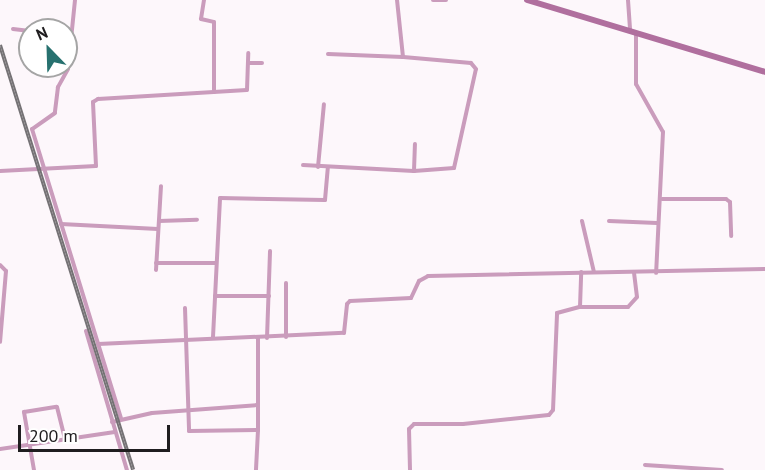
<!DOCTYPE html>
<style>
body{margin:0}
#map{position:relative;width:765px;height:470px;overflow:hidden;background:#fdf7fb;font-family:"PT Sans",sans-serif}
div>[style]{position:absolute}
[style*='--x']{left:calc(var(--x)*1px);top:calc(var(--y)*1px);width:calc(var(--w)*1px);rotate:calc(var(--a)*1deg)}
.street>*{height:4px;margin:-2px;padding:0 2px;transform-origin:2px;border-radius:2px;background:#ca9cbc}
.secondary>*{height:6px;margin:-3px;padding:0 3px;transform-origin:3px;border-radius:3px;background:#b06f9e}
.rail>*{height:4px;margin-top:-2px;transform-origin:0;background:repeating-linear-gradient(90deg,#fff 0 4.5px,#757275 0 9px);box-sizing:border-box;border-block:2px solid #757275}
span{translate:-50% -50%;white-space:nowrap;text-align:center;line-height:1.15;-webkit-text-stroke:5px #fff;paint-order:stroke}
.north{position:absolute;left:18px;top:18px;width:60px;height:60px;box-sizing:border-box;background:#fff;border:2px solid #a5a5a5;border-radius:50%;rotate:337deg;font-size:16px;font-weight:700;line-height:24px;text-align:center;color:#1f1d1f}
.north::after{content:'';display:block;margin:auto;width:21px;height:27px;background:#27716f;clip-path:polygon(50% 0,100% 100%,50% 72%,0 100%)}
.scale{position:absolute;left:18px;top:425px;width:152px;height:27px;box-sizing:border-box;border:3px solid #1f1d1f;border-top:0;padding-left:8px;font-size:18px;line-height:21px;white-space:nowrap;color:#1f1d1f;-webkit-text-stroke:4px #fff;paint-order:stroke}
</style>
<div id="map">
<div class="street">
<div style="--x:75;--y:0;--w:69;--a:95.8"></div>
<div style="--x:68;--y:69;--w:21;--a:119"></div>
<div style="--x:58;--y:87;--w:26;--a:97"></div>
<div style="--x:55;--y:113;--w:28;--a:145"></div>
<div style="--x:32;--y:129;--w:302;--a:72.9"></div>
<div style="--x:204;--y:0;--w:19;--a:99"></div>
<div style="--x:201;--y:19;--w:13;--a:13"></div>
<div style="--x:214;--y:22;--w:70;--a:90"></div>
<div style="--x:433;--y:0;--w:13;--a:0"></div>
<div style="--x:628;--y:0;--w:30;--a:86"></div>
<div style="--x:13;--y:29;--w:17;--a:7"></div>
<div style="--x:636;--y:33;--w:51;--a:90"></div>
<div style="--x:636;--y:84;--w:55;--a:60.6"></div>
<div style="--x:663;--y:132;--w:141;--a:92.8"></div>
<div style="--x:328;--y:54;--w:75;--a:2.3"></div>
<div style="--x:248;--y:63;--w:14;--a:0"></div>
<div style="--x:303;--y:165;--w:111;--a:3.1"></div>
<div style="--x:414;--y:171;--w:40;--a:-4.3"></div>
<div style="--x:454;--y:168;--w:101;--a:-77.5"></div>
<div style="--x:476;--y:69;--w:8;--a:-130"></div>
<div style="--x:471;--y:63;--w:68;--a:-175"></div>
<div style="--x:403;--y:57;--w:57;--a:-96"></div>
<div style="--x:318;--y:167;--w:63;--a:-84.6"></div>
<div style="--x:0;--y:171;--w:96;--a:-3"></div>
<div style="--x:96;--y:166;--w:64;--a:-92.7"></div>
<div style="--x:93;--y:102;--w:6;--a:-31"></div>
<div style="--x:98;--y:99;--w:149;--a:-3.5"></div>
<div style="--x:247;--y:90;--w:37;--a:-88"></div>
<div style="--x:414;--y:171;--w:27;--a:-88"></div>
<div style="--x:662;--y:199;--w:64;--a:0"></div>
<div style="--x:726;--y:199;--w:5;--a:37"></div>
<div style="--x:730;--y:202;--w:34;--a:88"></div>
<div style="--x:159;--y:221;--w:38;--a:-2"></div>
<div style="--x:582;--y:221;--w:52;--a:76.8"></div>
<div style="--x:609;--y:221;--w:48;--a:2.4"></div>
<div style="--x:61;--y:224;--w:97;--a:3"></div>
<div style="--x:156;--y:263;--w:59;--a:0"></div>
<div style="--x:0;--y:265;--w:8;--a:45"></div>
<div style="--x:6;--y:271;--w:71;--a:94.8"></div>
<div style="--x:156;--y:270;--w:84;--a:-86.6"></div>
<div style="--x:215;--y:296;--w:54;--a:0"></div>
<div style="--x:580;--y:307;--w:35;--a:-88"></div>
<div style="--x:185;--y:308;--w:123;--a:88.1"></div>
<div style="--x:189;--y:431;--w:69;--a:-0.8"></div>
<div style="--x:258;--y:430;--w:40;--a:92.9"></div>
<div style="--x:86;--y:331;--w:145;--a:73.6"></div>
<div style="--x:213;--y:337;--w:139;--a:-87.1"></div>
<div style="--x:220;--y:198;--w:105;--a:1.1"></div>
<div style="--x:325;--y:200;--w:32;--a:-85"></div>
<div style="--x:286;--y:337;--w:54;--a:-90"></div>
<div style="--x:267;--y:338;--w:87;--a:-88"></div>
<div style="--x:98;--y:344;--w:246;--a:-2.6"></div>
<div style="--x:344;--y:333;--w:29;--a:-84"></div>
<div style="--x:347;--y:304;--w:4;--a:-45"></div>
<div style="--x:350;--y:301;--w:61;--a:-2.8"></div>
<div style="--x:411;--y:298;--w:19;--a:-65"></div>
<div style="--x:419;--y:281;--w:10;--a:-29"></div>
<div style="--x:428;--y:276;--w:337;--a:-1.2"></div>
<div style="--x:112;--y:422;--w:41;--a:-12.7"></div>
<div style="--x:152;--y:413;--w:106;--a:-4.3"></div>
<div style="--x:258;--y:430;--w:92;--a:-90"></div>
<div style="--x:0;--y:449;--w:116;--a:-8.4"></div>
<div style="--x:645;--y:465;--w:77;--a:3.7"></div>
<div style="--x:34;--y:470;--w:59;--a:-99.8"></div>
<div style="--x:24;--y:412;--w:33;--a:-9"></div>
<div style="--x:57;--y:407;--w:34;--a:76"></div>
<div style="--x:410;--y:470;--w:41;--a:-91.4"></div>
<div style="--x:409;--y:429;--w:7;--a:-45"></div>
<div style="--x:414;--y:424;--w:49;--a:0"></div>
<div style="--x:463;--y:424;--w:86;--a:-6"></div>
<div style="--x:549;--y:415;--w:6;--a:-51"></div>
<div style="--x:553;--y:410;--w:97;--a:-87.6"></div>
<div style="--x:557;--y:313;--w:24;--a:-15"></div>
<div style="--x:580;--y:307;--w:48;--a:0"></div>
<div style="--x:628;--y:307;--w:13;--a:-48"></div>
<div style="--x:637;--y:297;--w:24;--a:-97"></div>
</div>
<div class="secondary">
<div style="--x:527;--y:0;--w:249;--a:16.8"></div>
</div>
<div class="rail">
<div style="--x:0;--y:45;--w:445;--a:72.6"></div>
</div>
<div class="north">N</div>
<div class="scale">200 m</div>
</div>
